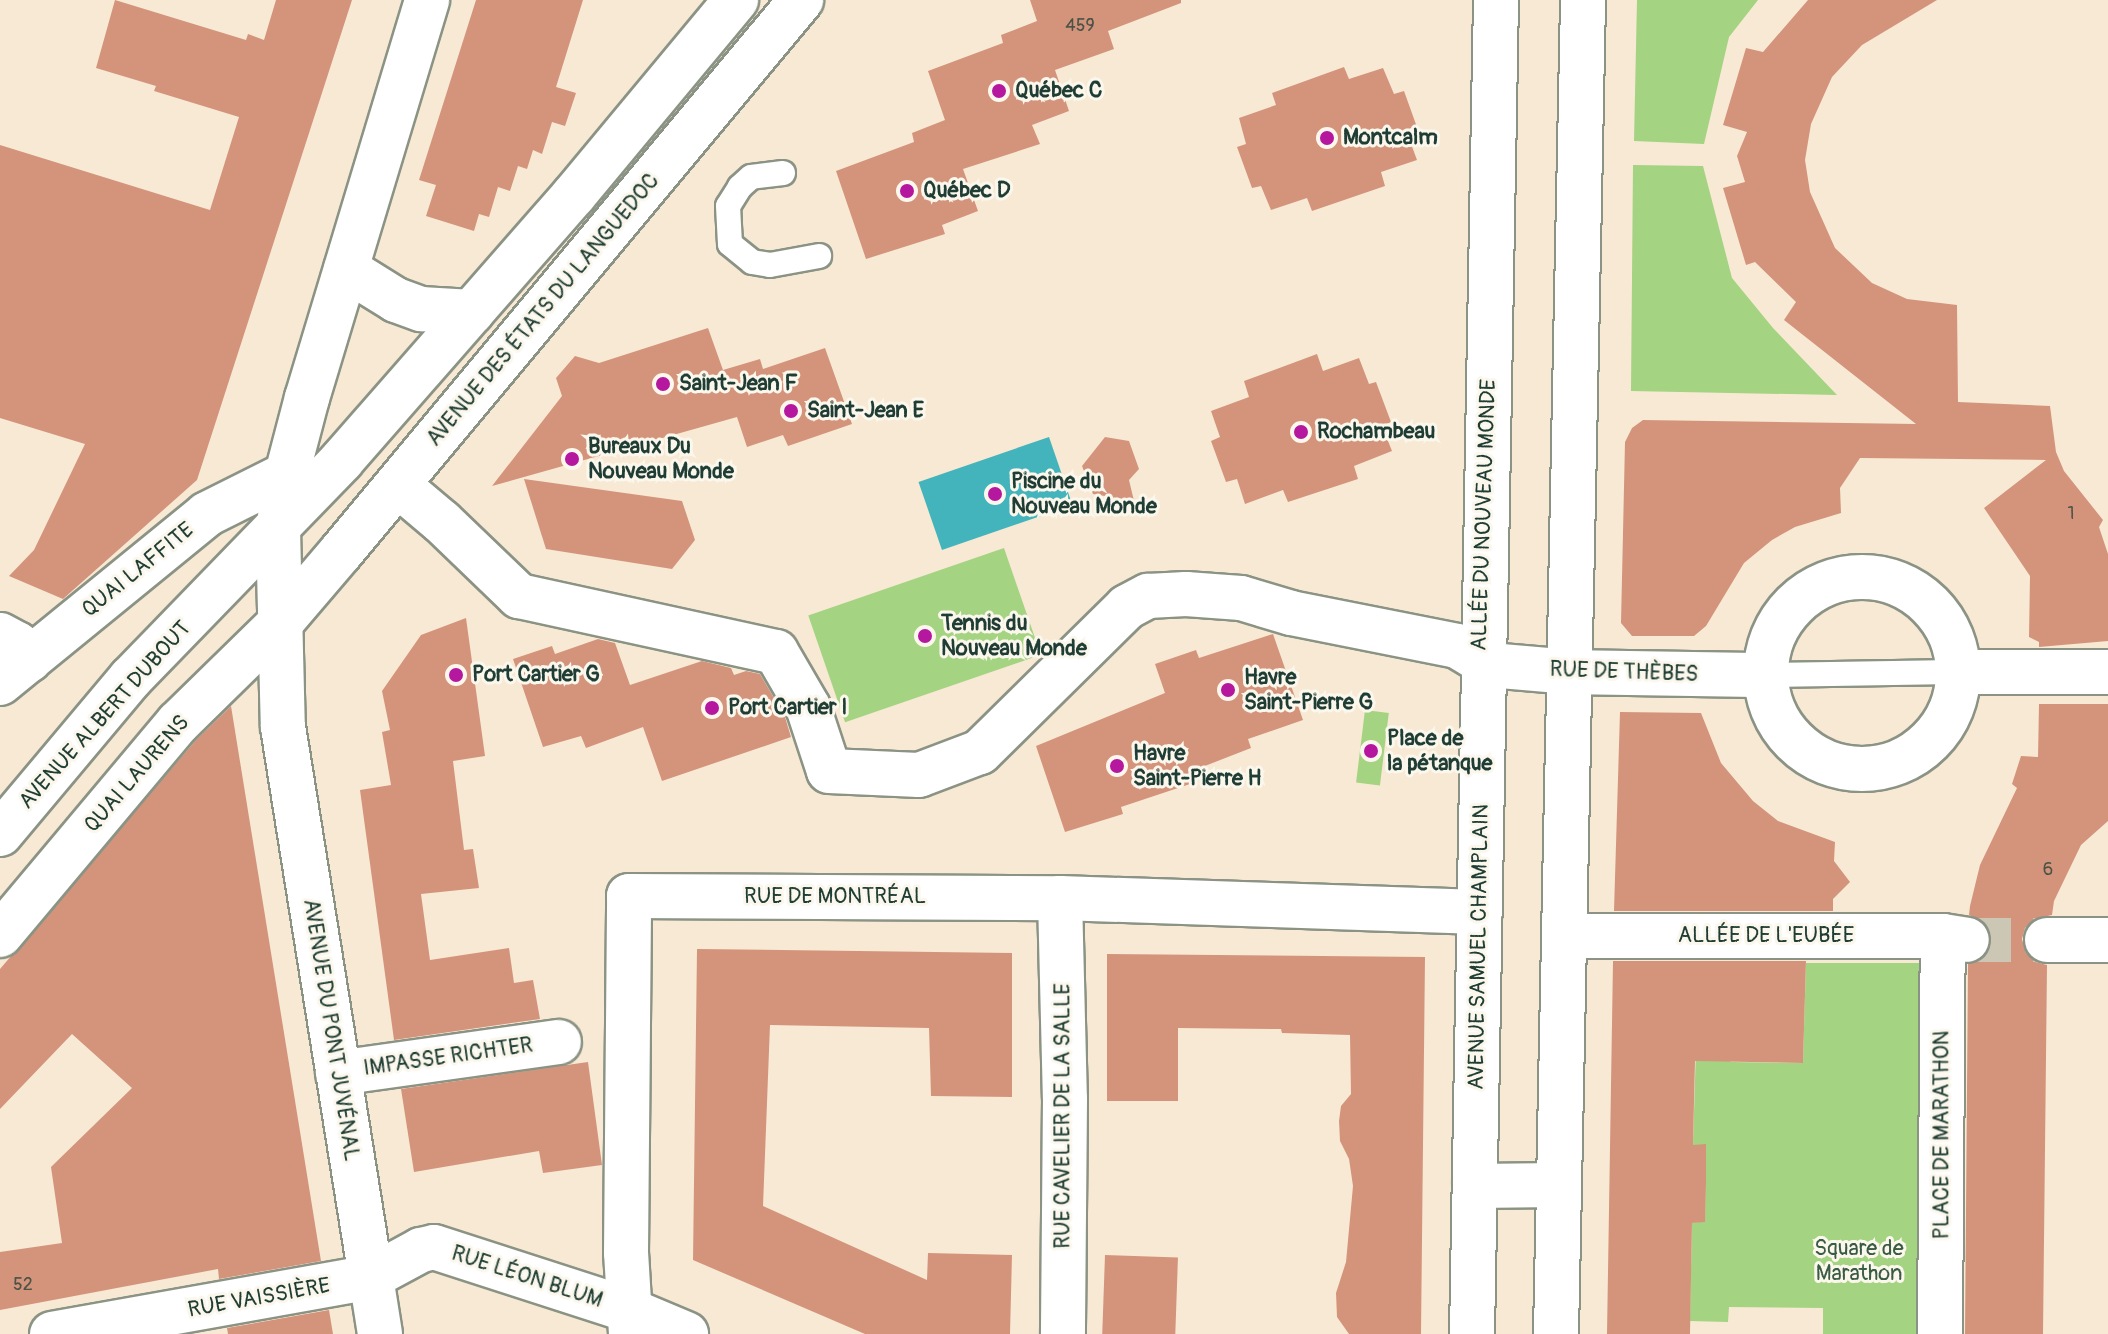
<!DOCTYPE html>
<meta charset="utf-8">
<style>
body{margin:0}
#map{position:relative;width:2108px;height:1334px;overflow:hidden;background:#f7e9d4;font-family:Pangolin,sans-serif}
div>[style]{position:absolute}
[style*='--x']{left:calc(var(--x)*1px);top:calc(var(--y)*1px);width:calc(var(--w)*1px);rotate:calc(var(--a)*1deg)}
.green>*{inset:0;background:#a4d381;transform-origin:0 0}
.water>*{inset:0;background:#44b4bc;transform-origin:0 0}
.building>*{inset:0;background:#d4947c;transform-origin:0 0}
.street-tunnel>*{height:44px;margin-top:-22px;transform-origin:0;background:repeating-linear-gradient(90deg,#ccc7b4 0 44px,transparent 0 66px)}
.roads{filter:drop-shadow(2px 0 #8b9384) drop-shadow(-2px 0 #8b9384) drop-shadow(0 2px #8b9384) drop-shadow(0 -2px #8b9384)}
.lane>*{height:24px;margin:-12px;padding:0 12px;transform-origin:12px;border-radius:12px;background:#fff}
.street>*{height:44px;margin:-22px;padding:0 22px;transform-origin:22px;border-radius:22px;background:#fff}
.street>.ring{margin:-22px;padding:0;box-sizing:content-box;background:none;border:44px solid #fff;border-radius:50%}
.secondary>*{height:44px;margin:-22px;padding:0 22px;transform-origin:22px;border-radius:22px;background:#fff}
.dots>*{width:22px;height:22px;translate:-50% -50%;box-sizing:border-box;border:4px solid #fbf7ec;border-radius:50%}
span{translate:-50% -50%;white-space:nowrap;text-align:center;line-height:1.15;-webkit-text-stroke:6px #fbf7ec;paint-order:stroke}
.number-label{font-size:18px;color:#4c5346}
.number-label span{-webkit-text-stroke-width:0}
.poi-label{font-size:22px;color:#1f3d34;font-weight:700}
.left{translate:0 -50%;text-align:left}
.street-label{font-size:22px;color:#1f3d34}
.park-label{font-size:22px;color:#3a5b43}
</style>
<div id="map">
<div class="green">
<div style="clip-path:polygon(1637px 0,1758px 0,1729px 37px,1704px 144px,1634px 141px)"></div>
<div style="clip-path:polygon(1633px 165px,1703px 166px,1732px 278px,1773px 328px,1837px 395px,1631px 391px)"></div>
<div style="left:1004px;top:548px;width:113px;height:207px;rotate:71deg"></div>
<div style="left:1365px;top:710px;width:24px;height:73px;rotate:7deg"></div>
<div style="clip-path:polygon(1806px 963px,1919px 963px,1917px 1334px,1823px 1334px,1823px 1308px,1729px 1307px,1728px 1322px,1690px 1321px,1692px 1223px,1705px 1221px,1706px 1145px,1693px 1145px,1696px 1048px,1732px 1062px,1803px 1063px)"></div>
</div>
<div class="water">
<div style="left:1049px;top:437px;width:72px;height:138px;rotate:71deg"></div>
</div>
<div class="building">
<div style="clip-path:polygon(115px 0,246px 40px,248px 34px,264px 40px,276px 0,352px 0,197px 480px,63px 599px,9px 576px,34px 550px,85px 444px,0 418px,0 145px,210px 210px,239px 117px,154px 91px,156px 86px,96px 68px)"></div>
<div style="clip-path:polygon(476px 0,583px 0,556px 87px,576px 93px,565px 126px,552px 122px,542px 154px,533px 150px,527px 169px,518px 166px,510px 191px,498px 187px,489px 217px,479px 214px,474px 231px,426px 216px,436px 185px,419px 180px)"></div>
<div style="clip-path:polygon(1030px 0,1181px 0,1181px 3px,1108px 31px,1114px 49px,1055px 70px,1069px 111px,1032px 125px,1040px 144px,963px 169px,978px 211px,942px 225px,945px 234px,866px 259px,836px 171px,914px 142px,912px 133px,945px 120px,928px 71px,1003px 43px,1001px 35px,1037px 21px)"></div>
<div style="clip-path:polygon(1808px 0,1937px 0,1862px 45px,1832px 77px,1811px 124px,1805px 160px,1810px 192px,1835px 248px,1872px 283px,1907px 299px,1957px 305px,1958px 402px,2050px 406px,2056px 452px,2064px 471px,2103px 520px,2099px 527px,2108px 554px,2108px 641px,2039px 647px,2039px 642px,2029px 637px,2030px 576px,1984px 508px,2046px 460px,1860px 458px,1840px 488px,1841px 513px,1795px 527px,1772px 540px,1744px 563px,1706px 626px,1694px 636px,1632px 636px,1621px 623px,1625px 442px,1632px 428px,1643px 420px,1916px 424px,1784px 320px,1796px 302px,1755px 262px,1746px 265px,1723px 188px,1745px 182px,1737px 156px,1747px 132px,1723px 125px,1746px 48px,1763px 52px)"></div>
<div style="clip-path:polygon(1344px 67px,1349px 79px,1383px 68px,1394px 94px,1404px 91px,1418px 130px,1407px 133px,1417px 160px,1381px 172px,1385px 186px,1312px 211px,1307px 198px,1271px 210px,1261px 186px,1252px 188px,1237px 147px,1246px 144px,1239px 118px,1276px 105px,1272px 93px)"></div>
<div style="clip-path:polygon(708px 328px,723px 370px,760px 359px,763px 369px,825px 348px,852px 424px,788px 446px,783px 435px,747px 447px,737px 417px,492px 486px,562px 396px,556px 378px,575px 356px,599px 363px)"></div>
<div style="clip-path:polygon(1317px 354px,1323px 371px,1359px 358px,1369px 384px,1376px 382px,1391px 422px,1382px 426px,1392px 451px,1354px 466px,1358px 479px,1288px 502px,1283px 490px,1245px 504px,1237px 479px,1226px 482px,1211px 441px,1220px 437px,1211px 411px,1249px 397px,1244px 381px)"></div>
<div style="clip-path:polygon(1105px 437px,1129px 441px,1139px 469px,1129px 480px,1134px 501px,1093px 494px,1082px 466px)"></div>
<div style="clip-path:polygon(524px 479px,682px 501px,695px 540px,672px 569px,546px 549px)"></div>
<div style="clip-path:polygon(466px 618px,485px 756px,453px 761px,464px 850px,473px 849px,479px 888px,421px 894px,430px 960px,509px 948px,514px 983px,533px 980px,540px 1019px,394px 1040px,360px 790px,391px 785px,382px 732px,390px 730px,382px 691px,421px 635px)"></div>
<div style="clip-path:polygon(1273px 634px,1303px 720px,1248px 739px,1251px 748px,1192px 771px,1196px 782px,1121px 807px,1123px 814px,1065px 832px,1036px 746px,1165px 693px,1155px 664px,1196px 650px,1199px 658px)"></div>
<div style="clip-path:polygon(598px 639px,615px 643px,630px 685px,702px 661px,731px 668px,734px 675px,746px 671px,760px 674px,785px 717px,791px 737px,662px 781px,643px 727px,586px 748px,581px 736px,543px 747px,513px 659px,552px 646px,555px 654px)"></div>
<div style="clip-path:polygon(2039px 704px,2108px 704px,2108px 821px,2081px 845px,2054px 901px,2052px 915px,2034px 919px,2025px 928px,2022px 939px,2026px 953px,2035px 962px,2047px 965px,2043px 1334px,1965px 1334px,1968px 964px,1986px 956px,1992px 943px,1990px 931px,1983px 921px,1969px 915px,1970px 906px,1980px 865px,2017px 788px,2012px 784px,2021px 756px,2038px 757px)"></div>
<div style="clip-path:polygon(231px 706px,321px 1261px,219px 1279px,218px 1269px,0 1310px,0 1252px,62px 1243px,51px 1167px,132px 1088px,72px 1034px,0 1109px,0 969px,196px 740px)"></div>
<div style="clip-path:polygon(1620px 712px,1701px 713px,1721px 763px,1753px 801px,1778px 821px,1835px 842px,1834px 861px,1850px 882px,1833px 899px,1833px 911px,1614px 911px)"></div>
<div style="clip-path:polygon(697px 949px,1012px 953px,1012px 1097px,931px 1096px,929px 1028px,770px 1025px,763px 1206px,927px 1280px,928px 1253px,1012px 1255px,1010px 1334px,865px 1334px,693px 1260px)"></div>
<div style="clip-path:polygon(1107px 954px,1425px 957px,1421px 1334px,1349px 1334px,1337px 1317px,1336px 1293px,1346px 1262px,1353px 1186px,1349px 1159px,1340px 1141px,1339px 1121px,1341px 1106px,1351px 1094px,1350px 1035px,1282px 1033px,1281px 1029px,1178px 1028px,1178px 1101px,1107px 1101px)"></div>
<div style="clip-path:polygon(1613px 961px,1806px 961px,1803px 1063px,1695px 1061px,1693px 1145px,1706px 1144px,1706px 1183px,1705px 1222px,1692px 1223px,1690px 1334px,1607px 1334px)"></div>
<div style="clip-path:polygon(588px 1062px,602px 1165px,543px 1173px,539px 1151px,414px 1172px,401px 1089px)"></div>
<div style="left:1105px;top:1255px;width:73px;height:79px;rotate:2deg"></div>
<div style="clip-path:polygon(329px 1310px,333px 1334px,228px 1334px,227px 1328px)"></div>
</div>
<div class="street-tunnel">
<div style="--x:1967;--y:940;--w:80;--a:0"></div>
</div>
<div class="roads">
<div class="lane">
<div style="--x:783;--y:173;--w:32;--a:173"></div>
<div style="--x:751;--y:177;--w:15;--a:138"></div>
<div style="--x:740;--y:187;--w:22;--a:122"></div>
<div style="--x:728;--y:206;--w:38;--a:87"></div>
<div style="--x:730;--y:244;--w:28;--a:39"></div>
<div style="--x:752;--y:262;--w:18;--a:9"></div>
<div style="--x:770;--y:265;--w:50;--a:-10.4"></div>
<div style="--x:1766;--y:675;--w:192;--a:-0.9"></div>
</div>
<div class="street">
<div style="--x:346;--y:269;--w:59;--a:31.8"></div>
<div style="--x:396;--y:300;--w:27;--a:20"></div>
<div style="--x:421;--y:309;--w:51;--a:3.4"></div>
<div style="--x:398;--y:485;--w:57;--a:40.1"></div>
<div style="--x:442;--y:522;--w:107;--a:43.9"></div>
<div style="--x:519;--y:596;--w:263;--a:12.3"></div>
<div style="--x:776;--y:652;--w:64;--a:59.8"></div>
<div style="--x:808;--y:707;--w:67;--a:71.8"></div>
<div style="--x:829;--y:771;--w:90;--a:2.5"></div>
<div style="--x:919;--y:775;--w:65;--a:-20.7"></div>
<div style="--x:980;--y:752;--w:206;--a:-44.6"></div>
<div style="--x:1127;--y:607;--w:24;--a:-28"></div>
<div style="--x:1148;--y:596;--w:38;--a:-3"></div>
<div style="--x:1186;--y:594;--w:55;--a:4.2"></div>
<div style="--x:1241;--y:598;--w:52;--a:16.7"></div>
<div style="--x:1291;--y:613;--w:169;--a:11.2"></div>
<div style="--x:1457;--y:646;--w:29;--a:31"></div>
<div style="--x:1482;--y:661;--w:20;--a:15"></div>
<div style="--x:1501;--y:666;--w:70;--a:4.9"></div>
<div style="--x:1571;--y:672;--w:195;--a:0.9"></div>
<div style="--x:278;--y:529;--w:56;--a:-80.7"></div>
<div style="--x:287;--y:474;--w:79;--a:-75.3"></div>
<div style="--x:307;--y:398;--w:416;--a:-73.2"></div>
<div class="ring" style="left:1766px;top:577px;width:148px;height:148px"></div>
<div style="--x:0;--y:635;--w:19;--a:28"></div>
<div style="--x:17;--y:644;--w:20;--a:53"></div>
<div style="--x:1958;--y:672;--w:150;--a:0"></div>
<div style="--x:0;--y:683;--w:267;--a:-39.2"></div>
<div style="--x:207;--y:514;--w:89;--a:-26.6"></div>
<div style="--x:1060;--y:898;--w:201;--a:88.6"></div>
<div style="--x:1065;--y:1099;--w:235;--a:90.5"></div>
<div style="--x:1565;--y:936;--w:378;--a:0"></div>
<div style="--x:1943;--y:936;--w:24;--a:9"></div>
<div style="--x:2047;--y:940;--w:61;--a:0"></div>
<div style="--x:338;--y:1073;--w:223;--a:-8"></div>
<div style="--x:52;--y:1334;--w:324;--a:-10.1"></div>
<div style="--x:371;--y:1277;--w:58;--a:81"></div>
<div style="--x:631;--y:1334;--w:81;--a:-93.5"></div>
<div style="--x:626;--y:1253;--w:357;--a:-89.5"></div>
<div style="--x:629;--y:896;--w:431;--a:0.3"></div>
<div style="--x:1060;--y:898;--w:420;--a:1.9"></div>
<div style="--x:1940;--y:1334;--w:398;--a:-89.6"></div>
</div>
<div class="secondary">
<div style="--x:278;--y:529;--w:198;--a:88.6"></div>
<div style="--x:283;--y:727;--w:557;--a:80.91"></div>
<div style="--x:371;--y:1277;--w:57;--a:-28.4"></div>
<div style="--x:421;--y:1250;--w:13;--a:-13"></div>
<div style="--x:434;--y:1247;--w:205;--a:17.9"></div>
<div style="--x:629;--y:1310;--w:62;--a:22.8"></div>
<div style="--x:0;--y:834;--w:204;--a:-50"></div>
<div style="--x:131;--y:678;--w:303;--a:-45.9"></div>
<div style="--x:342;--y:460;--w:352;--a:-48.8"></div>
<div style="--x:574;--y:195;--w:254;--a:-50.3"></div>
<div style="--x:0;--y:935;--w:277;--a:-50"></div>
<div style="--x:178;--y:723;--w:147;--a:-44.4"></div>
<div style="--x:283;--y:620;--w:89;--a:-49.5"></div>
<div style="--x:341;--y:552;--w:719;--a:-50.19"></div>
<div style="--x:1475;--y:1186;--w:83;--a:-0.7"></div>
<div style="--x:1472;--y:1334;--w:1334;--a:-88.97"></div>
<div style="--x:1556;--y:1334;--w:1334;--a:-88.84"></div>
</div>
</div>
<div class="dots">
<div style="left:999px;top:91px;background:#b5179e"></div>
<div style="left:1327px;top:138px;background:#b5179e"></div>
<div style="left:907px;top:191px;background:#b5179e"></div>
<div style="left:663px;top:384px;background:#b5179e"></div>
<div style="left:791px;top:411px;background:#b5179e"></div>
<div style="left:1301px;top:432px;background:#b5179e"></div>
<div style="left:572px;top:459px;background:#b5179e"></div>
<div style="left:995px;top:494px;background:#b5179e"></div>
<div style="left:925px;top:636px;background:#b5179e"></div>
<div style="left:456px;top:675px;background:#b5179e"></div>
<div style="left:1228px;top:690px;background:#b5179e"></div>
<div style="left:712px;top:708px;background:#b5179e"></div>
<div style="left:1371px;top:751px;background:#b5179e"></div>
<div style="left:1117px;top:766px;background:#b5179e"></div>
</div>
<div class="number-label">
<span style="left:1080px;top:26px">459</span>
<span style="left:2071px;top:514px">1</span>
<span style="left:2048px;top:870px">6</span>
<span style="left:23px;top:1285px">52</span>
</div>
<div class="poi-label">
<span class="left" style="left:1015px;top:91px">Québec C</span>
<span class="left" style="left:1343px;top:138px">Montcalm</span>
<span class="left" style="left:923px;top:191px">Québec D</span>
<span class="left" style="left:679px;top:384px">Saint-Jean F</span>
<span class="left" style="left:807px;top:411px">Saint-Jean E</span>
<span class="left" style="left:1317px;top:432px">Rochambeau</span>
<span class="left" style="left:588px;top:459px">Bureaux Du<br>Nouveau Monde</span>
<span class="left" style="left:1011px;top:494px">Piscine du<br>Nouveau Monde</span>
<span class="left" style="left:941px;top:636px">Tennis du<br>Nouveau Monde</span>
<span class="left" style="left:472px;top:675px">Port Cartier G</span>
<span class="left" style="left:1244px;top:690px">Havre<br>Saint-Pierre G</span>
<span class="left" style="left:728px;top:708px">Port Cartier I</span>
<span class="left" style="left:1387px;top:751px">Place de<br>la pétanque</span>
<span class="left" style="left:1133px;top:766px">Havre<br>Saint-Pierre H</span>
</div>
<div class="street-label">
<span style="left:543px;top:310px;rotate:-50deg">AVENUE DES ÉTATS DU LANGUEDOC</span>
<span style="left:1484px;top:515px;rotate:-88deg">ALLÉE DU NOUVEAU MONDE</span>
<span style="left:138px;top:570px;rotate:-39deg">QUAI LAFFITE</span>
<span style="left:1624px;top:672px;rotate:2deg">RUE DE THÈBES</span>
<span style="left:105px;top:715px;rotate:-48deg">AVENUE ALBERT DUBOUT</span>
<span style="left:137px;top:774px;rotate:-49deg">QUAI LAURENS</span>
<span style="left:835px;top:897px">RUE DE MONTRÉAL</span>
<span style="left:1766px;top:936px">ALLÉE DE L'EUBÉE</span>
<span style="left:1479px;top:947px;rotate:-89deg">AVENUE SAMUEL CHAMPLAIN</span>
<span style="left:331px;top:1030px;rotate:81deg">AVENUE DU PONT JUVÉNAL</span>
<span style="left:448px;top:1057px;rotate:-8deg">IMPASSE RICHTER</span>
<span style="left:1063px;top:1116px;rotate:-90deg">RUE CAVELIER DE LA SALLE</span>
<span style="left:1942px;top:1135px;rotate:-90deg">PLACE DE MARATHON</span>
<span style="left:527px;top:1277px;rotate:18deg">RUE LÉON BLUM</span>
<span style="left:259px;top:1298px;rotate:-10deg">RUE VAISSIÈRE</span>
</div>
<div class="park-label">
<span style="left:1859px;top:1261px">Square de<br>Marathon</span>
</div>
</div>
